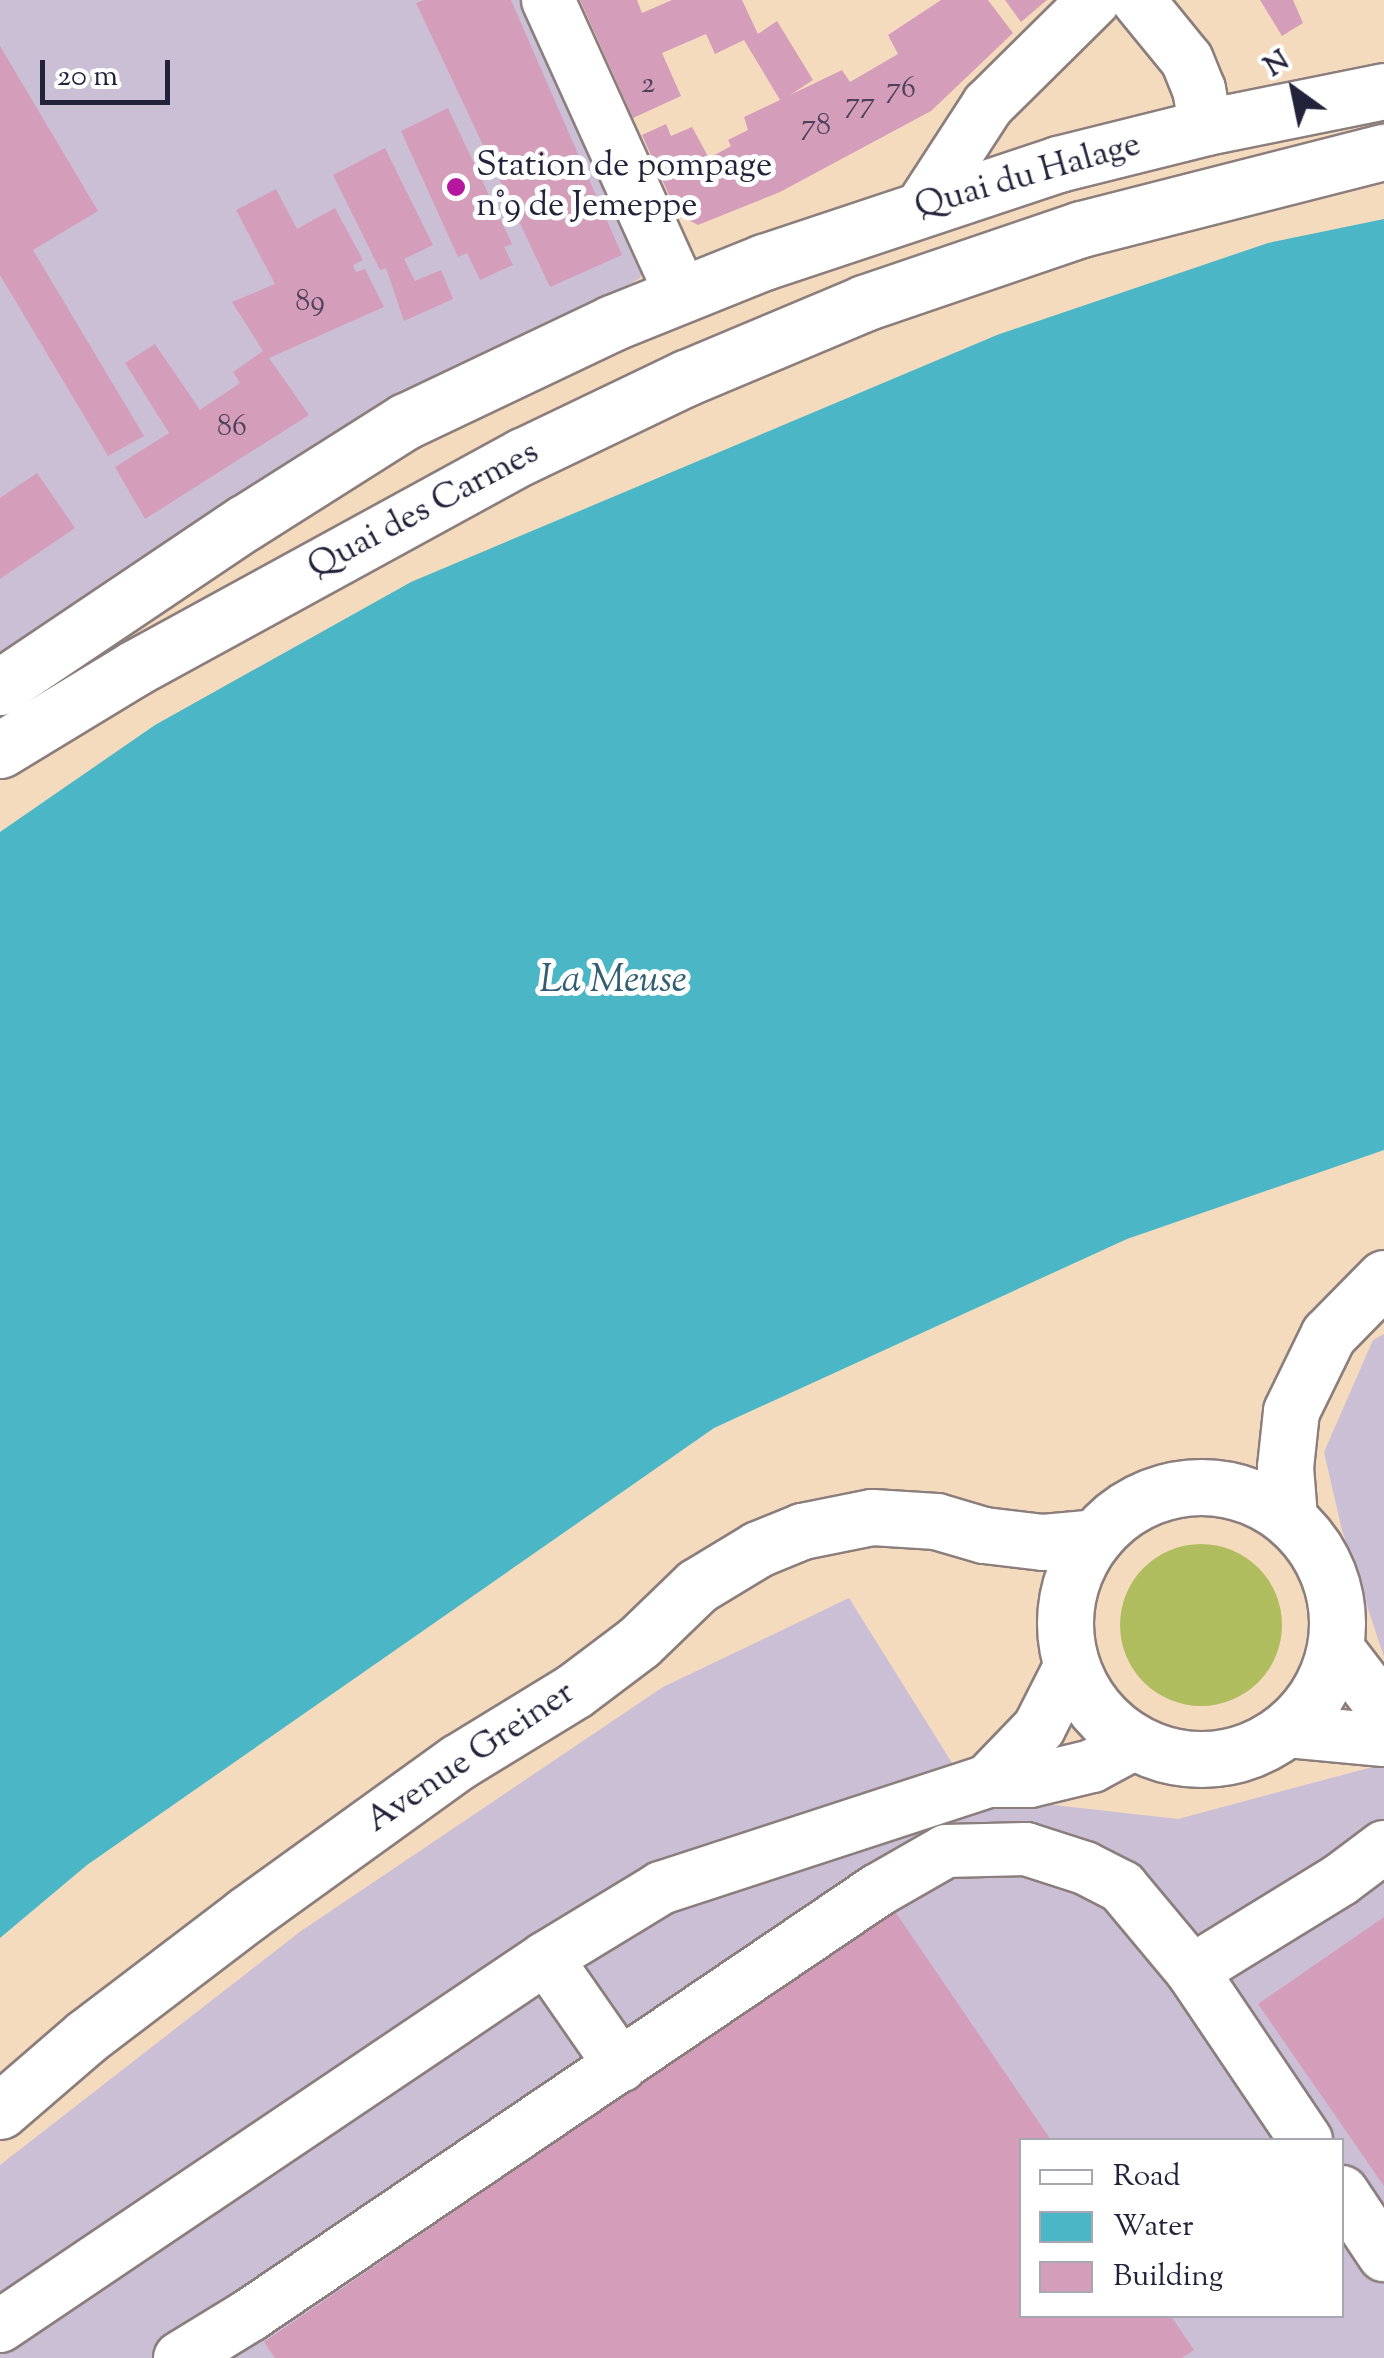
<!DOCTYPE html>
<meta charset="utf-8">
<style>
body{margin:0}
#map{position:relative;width:1384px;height:2358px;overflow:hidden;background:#f4dbbe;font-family:"Sorts Mill Goudy",serif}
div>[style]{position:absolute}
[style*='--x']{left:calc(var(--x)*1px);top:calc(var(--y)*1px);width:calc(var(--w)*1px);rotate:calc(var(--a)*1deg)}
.industrial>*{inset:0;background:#cbbfd5}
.green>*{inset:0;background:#b0bd5f}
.round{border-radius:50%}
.water>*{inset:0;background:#4bb7c6}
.building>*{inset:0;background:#d49eba}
.roads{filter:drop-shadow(2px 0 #8b7e7c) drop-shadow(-2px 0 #8b7e7c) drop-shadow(0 2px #8b7e7c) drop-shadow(0 -2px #8b7e7c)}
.minor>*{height:52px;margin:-26px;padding:0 26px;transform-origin:26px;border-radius:26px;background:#fff}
.major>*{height:55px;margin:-27.5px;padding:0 27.5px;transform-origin:27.5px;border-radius:27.5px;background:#fff}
.major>.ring{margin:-27.5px;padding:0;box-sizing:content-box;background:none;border:55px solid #fff;border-radius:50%}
.dots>*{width:28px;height:28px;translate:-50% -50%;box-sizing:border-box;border:5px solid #fff;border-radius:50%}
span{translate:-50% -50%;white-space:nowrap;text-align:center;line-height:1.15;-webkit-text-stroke:10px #fff;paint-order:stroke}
.number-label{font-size:30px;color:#4e415b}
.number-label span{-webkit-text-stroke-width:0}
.poi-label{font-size:35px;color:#22223b}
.left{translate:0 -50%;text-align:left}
.street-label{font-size:35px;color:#22223b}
.water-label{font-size:38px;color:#325e73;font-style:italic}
.legend{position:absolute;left:1019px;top:2138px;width:325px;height:180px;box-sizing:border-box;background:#fff;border:2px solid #a7a7b1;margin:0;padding:12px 18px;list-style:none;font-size:30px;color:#22223b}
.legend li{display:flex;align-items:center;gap:20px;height:50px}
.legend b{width:50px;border:2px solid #a7a7b1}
.north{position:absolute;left:1244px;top:40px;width:100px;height:100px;-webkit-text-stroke:8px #fff;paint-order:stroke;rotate:327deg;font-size:28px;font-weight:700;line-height:40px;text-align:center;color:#22223b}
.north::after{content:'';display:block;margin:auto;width:35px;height:45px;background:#22223b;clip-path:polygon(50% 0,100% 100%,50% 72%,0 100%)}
.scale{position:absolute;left:40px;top:60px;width:130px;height:45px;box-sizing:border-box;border:5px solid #22223b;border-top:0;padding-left:12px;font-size:30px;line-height:35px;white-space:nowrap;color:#22223b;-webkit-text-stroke:8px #fff;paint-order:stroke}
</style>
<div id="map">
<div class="industrial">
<div style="clip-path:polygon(0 0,526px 0,644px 266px,640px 278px,0 662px)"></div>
<div style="clip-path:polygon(1384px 1334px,1384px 1657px,1342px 1530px,1324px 1452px,1373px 1340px)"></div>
<div style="clip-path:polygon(evenodd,849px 1598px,954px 1766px,1045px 1804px,1178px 1819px,1376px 1766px,1384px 1755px,1384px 2358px,0 2358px,0 2165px,301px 1931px,663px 1687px,849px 1598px,1022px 2140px,1342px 2140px,1342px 2316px,1022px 2316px,1022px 2140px)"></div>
</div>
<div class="green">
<div class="round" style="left:1120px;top:1544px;width:162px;height:162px"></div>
</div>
<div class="water">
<div style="clip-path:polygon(1384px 219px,1384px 1150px,1127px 1239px,714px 1428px,87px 1865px,0 1938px,0 832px,155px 725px,411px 582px,997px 335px,1268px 243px)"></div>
</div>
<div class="building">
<div style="clip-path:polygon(424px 0,511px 0,622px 255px,550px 287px,416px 3px)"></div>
<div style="clip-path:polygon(580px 0,637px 0,642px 13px,672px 0,742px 0,758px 34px,777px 21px,813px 80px,790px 95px,842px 70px,850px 82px,898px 54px,888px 35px,941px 0,988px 0,1013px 33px,931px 111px,780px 192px,698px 225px,678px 215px,642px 135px,666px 124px,671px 136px,692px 127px,709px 158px,731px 146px,728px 140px,748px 130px,744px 117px,780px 100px,744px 40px,715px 54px,706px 34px,662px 53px,681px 96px,633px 118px)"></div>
<div style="clip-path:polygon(1005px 0,1047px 0,1021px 22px)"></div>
<div style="clip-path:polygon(1260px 0,1293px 0,1303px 23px,1282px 36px)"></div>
<div style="clip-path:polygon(0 46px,98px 211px,33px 250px,144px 436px,108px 456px,0 275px)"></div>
<div style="clip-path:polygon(448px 108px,512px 244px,504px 247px,513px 265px,480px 280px,467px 253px,458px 257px,401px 131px)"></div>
<div style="clip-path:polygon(385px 148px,433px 245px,404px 259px,415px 281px,441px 270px,453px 299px,404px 321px,386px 268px,380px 270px,333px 175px)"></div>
<div style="clip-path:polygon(276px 189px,297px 229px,335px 208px,363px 260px,353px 265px,356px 272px,365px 269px,384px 307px,269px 358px,309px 415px,145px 519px,115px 467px,169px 433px,125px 363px,155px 344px,200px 410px,240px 383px,233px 372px,263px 351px,232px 302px,275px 284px,236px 210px)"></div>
<div style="clip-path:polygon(37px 473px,75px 528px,0 579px,0 498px)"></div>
<div style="clip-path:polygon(894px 1910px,1051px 2140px,1021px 2140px,1022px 2316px,1171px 2316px,1194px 2350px,1182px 2358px,275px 2358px,264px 2342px)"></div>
<div style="clip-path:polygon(1384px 1917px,1384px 2186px,1258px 2004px)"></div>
</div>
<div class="roads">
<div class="minor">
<div style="--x:548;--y:0;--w:325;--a:65.6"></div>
<div style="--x:1138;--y:0;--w:77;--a:50.8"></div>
<div style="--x:1187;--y:60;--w:31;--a:68"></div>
<div style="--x:1199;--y:89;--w:39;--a:80"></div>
<div style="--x:921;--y:208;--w:123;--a:-57"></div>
<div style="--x:988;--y:105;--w:149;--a:-44.7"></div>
<div style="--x:1337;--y:1648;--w:77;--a:52.4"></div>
<div style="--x:1071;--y:1665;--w:71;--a:116.9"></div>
<div style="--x:1039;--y:1728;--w:74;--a:133.9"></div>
<div style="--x:988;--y:1781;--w:42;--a:0"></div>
<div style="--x:1030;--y:1781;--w:64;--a:-13.6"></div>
<div style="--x:1092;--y:1766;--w:49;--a:-28.1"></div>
<div style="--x:1288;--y:1731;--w:96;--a:5.4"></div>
<div style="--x:546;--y:1958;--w:131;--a:55.2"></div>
<div style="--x:1192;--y:1971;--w:174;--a:-31.6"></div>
<div style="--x:1340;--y:1880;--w:55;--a:-36.9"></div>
<div style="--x:1342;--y:2192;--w:76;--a:56.3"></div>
<div style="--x:0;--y:2326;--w:658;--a:-33.98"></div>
<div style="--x:546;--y:1958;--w:135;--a:-31.3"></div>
<div style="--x:661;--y:1888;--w:344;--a:-18.1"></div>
<div style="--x:180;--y:2358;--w:82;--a:-31.6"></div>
<div style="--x:250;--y:2315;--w:758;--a:-34.09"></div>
<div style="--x:878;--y:1890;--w:78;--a:-29.8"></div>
<div style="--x:946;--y:1851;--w:80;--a:-1.4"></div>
<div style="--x:1026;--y:1849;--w:62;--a:17.9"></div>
<div style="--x:1085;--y:1868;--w:42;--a:27.2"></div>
<div style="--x:1122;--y:1887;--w:109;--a:50.2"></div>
<div style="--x:1192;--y:1971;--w:204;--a:56"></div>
</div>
<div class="major">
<div style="--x:0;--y:687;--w:296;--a:-33.9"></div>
<div style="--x:246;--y:522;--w:189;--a:-32.3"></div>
<div style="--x:406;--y:421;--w:228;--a:-25.4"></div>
<div style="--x:612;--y:323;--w:164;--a:-21.9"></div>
<div style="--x:764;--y:262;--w:310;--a:-18.4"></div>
<div style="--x:1058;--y:164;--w:153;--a:-14"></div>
<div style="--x:1206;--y:127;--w:182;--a:-11.4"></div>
<div style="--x:0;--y:750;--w:158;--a:-31.3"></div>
<div style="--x:135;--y:668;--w:442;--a:-28.7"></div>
<div style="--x:523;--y:456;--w:181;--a:-25.6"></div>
<div style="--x:686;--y:378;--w:193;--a:-22.8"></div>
<div style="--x:864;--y:303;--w:229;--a:-18.8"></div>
<div style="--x:1081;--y:229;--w:313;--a:-14.3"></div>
<div class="ring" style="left:1065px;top:1487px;width:217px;height:217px"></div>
<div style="--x:1289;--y:1517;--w:50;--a:-94.6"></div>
<div style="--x:1285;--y:1467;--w:56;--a:-83.9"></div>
<div style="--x:1291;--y:1411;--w:85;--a:-64"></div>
<div style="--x:1328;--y:1335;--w:80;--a:-45.5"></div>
<div style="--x:0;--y:2111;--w:115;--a:-40.8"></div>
<div style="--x:87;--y:2036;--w:201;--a:-37.3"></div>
<div style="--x:247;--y:1914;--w:260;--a:-35.8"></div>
<div style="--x:458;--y:1762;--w:136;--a:-31.5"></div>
<div style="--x:574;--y:1691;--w:81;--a:-37"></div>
<div style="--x:639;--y:1642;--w:81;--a:-44"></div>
<div style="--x:697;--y:1586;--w:71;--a:-31.2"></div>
<div style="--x:758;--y:1549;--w:48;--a:-22.2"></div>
<div style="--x:802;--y:1531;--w:71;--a:-11.3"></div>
<div style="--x:872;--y:1517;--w:64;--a:3.6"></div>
<div style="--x:936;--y:1521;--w:50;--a:16.3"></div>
<div style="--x:984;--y:1535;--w:59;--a:6.8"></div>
<div style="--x:1043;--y:1542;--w:53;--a:-5.4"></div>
</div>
</div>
<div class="dots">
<div style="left:456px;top:187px;background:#b5179e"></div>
</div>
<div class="number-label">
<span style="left:648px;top:85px">2</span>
<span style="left:901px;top:90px">76</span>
<span style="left:860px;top:105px">77</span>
<span style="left:816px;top:127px">78</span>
<span style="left:310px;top:303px">89</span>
<span style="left:232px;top:428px">86</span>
</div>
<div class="poi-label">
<span class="left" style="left:476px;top:187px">Station de pompage<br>n°9 de Jemeppe</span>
</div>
<div class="street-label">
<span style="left:1028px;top:177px;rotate:-16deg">Quai du Halage</span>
<span style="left:424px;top:511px;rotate:-28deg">Quai des Carmes</span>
<span style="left:471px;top:1758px;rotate:-34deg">Avenue Greiner</span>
</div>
<div class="water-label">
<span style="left:613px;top:983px">La Meuse</span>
</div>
<ul class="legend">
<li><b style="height:12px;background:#fff"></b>Road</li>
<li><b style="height:28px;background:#4bb7c6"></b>Water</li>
<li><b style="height:28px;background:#d49eba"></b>Building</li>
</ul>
<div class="north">N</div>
<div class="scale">20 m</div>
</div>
